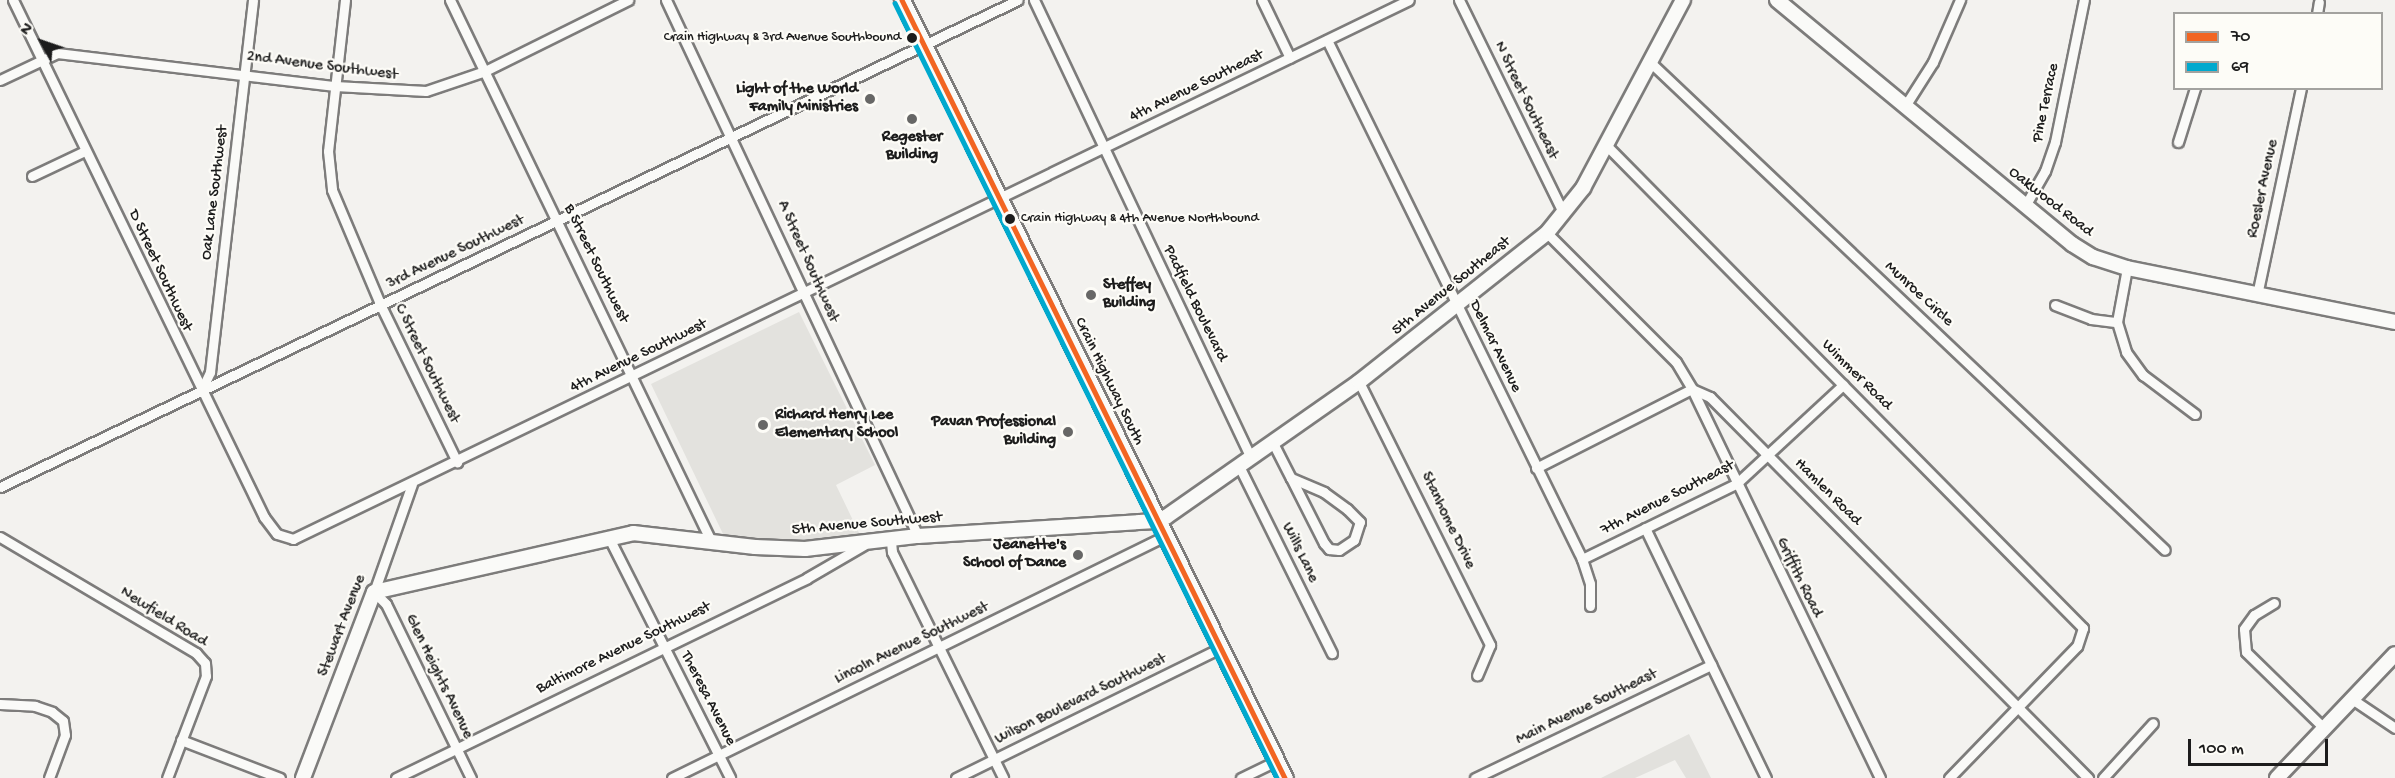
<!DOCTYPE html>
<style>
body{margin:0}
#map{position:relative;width:2395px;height:778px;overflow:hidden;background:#f3f2ef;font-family:"Gochi Hand",sans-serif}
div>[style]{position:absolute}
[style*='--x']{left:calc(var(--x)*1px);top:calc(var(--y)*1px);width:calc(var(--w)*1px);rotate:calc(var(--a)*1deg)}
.built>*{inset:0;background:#e3e2de}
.green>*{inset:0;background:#e2e1dd}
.roads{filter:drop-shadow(2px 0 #7d7c7b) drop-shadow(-2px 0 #7d7c7b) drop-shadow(0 2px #7d7c7b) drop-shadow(0 -2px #7d7c7b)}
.street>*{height:9px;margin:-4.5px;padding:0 4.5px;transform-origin:4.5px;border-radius:4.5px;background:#fafaf8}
.secondary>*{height:14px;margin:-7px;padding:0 7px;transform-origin:7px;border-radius:7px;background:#fafaf8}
.primary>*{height:15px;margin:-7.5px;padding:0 7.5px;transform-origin:7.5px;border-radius:7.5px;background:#fafaf8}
.bus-1>*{height:4.5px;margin:-2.25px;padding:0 2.25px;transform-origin:2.25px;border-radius:2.25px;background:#f26522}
.bus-2>*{height:4.5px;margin:-2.25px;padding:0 2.25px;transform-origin:2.25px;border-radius:2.25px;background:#00a9ce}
.dots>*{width:16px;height:16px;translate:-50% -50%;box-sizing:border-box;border:3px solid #fdfcf7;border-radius:50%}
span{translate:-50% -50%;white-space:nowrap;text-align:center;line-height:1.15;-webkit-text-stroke:4.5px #fdfcf7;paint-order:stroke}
.bus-label{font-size:14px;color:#1c1c1c}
.right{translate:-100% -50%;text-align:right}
.left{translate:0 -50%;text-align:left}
.street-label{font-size:16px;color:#1c1c1c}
.poi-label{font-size:16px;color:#1c1c1c;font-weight:700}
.legend{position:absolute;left:2173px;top:12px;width:210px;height:78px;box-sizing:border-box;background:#fdfcf7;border:2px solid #a3a29f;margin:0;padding:8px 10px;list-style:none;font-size:18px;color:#1c1c1c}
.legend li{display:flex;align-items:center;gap:12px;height:30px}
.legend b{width:30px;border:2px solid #a3a29f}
.north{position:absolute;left:12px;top:12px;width:60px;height:60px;-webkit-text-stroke:4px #fdfcf7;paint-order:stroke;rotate:310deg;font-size:16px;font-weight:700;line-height:24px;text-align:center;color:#1c1c1c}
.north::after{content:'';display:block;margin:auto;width:21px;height:27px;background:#1c1c1c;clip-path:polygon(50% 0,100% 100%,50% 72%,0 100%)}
.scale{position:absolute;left:2188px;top:739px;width:140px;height:27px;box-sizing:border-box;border:3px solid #1c1c1c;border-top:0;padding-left:8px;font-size:18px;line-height:21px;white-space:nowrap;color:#1c1c1c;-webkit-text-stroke:4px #fdfcf7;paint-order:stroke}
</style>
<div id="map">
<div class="built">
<div style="clip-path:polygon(799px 312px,875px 465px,836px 485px,861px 537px,785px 543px,724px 536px,651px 384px)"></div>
</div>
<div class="green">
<div style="clip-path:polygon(1689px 734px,1711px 778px,1686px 778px,1675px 760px,1635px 778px,1601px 778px)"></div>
</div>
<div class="roads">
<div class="street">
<div style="--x:13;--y:0;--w:575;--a:64.1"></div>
<div style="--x:264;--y:517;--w:21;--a:53"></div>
<div style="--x:277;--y:534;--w:17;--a:17"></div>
<div style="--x:293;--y:539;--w:1239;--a:-25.78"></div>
<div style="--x:345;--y:0;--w:152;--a:96.4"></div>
<div style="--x:328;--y:151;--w:39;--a:84"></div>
<div style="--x:332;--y:190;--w:126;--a:67.1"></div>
<div style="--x:381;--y:306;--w:174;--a:64"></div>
<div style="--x:450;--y:0;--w:601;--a:64.25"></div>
<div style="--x:666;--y:0;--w:592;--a:64.82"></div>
<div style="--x:1034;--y:0;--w:507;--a:64.65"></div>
<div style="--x:1262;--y:0;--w:64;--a:64.2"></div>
<div style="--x:1459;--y:0;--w:238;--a:63.9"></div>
<div style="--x:2317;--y:14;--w:12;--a:-81"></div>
<div style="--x:1327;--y:40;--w:578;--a:63.83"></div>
<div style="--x:1582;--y:559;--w:26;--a:72"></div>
<div style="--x:1590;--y:584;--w:22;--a:90"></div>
<div style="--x:1650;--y:62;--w:709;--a:43.46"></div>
<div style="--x:0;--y:80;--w:63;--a:-25.3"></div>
<div style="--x:57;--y:53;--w:280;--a:6.8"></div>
<div style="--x:335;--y:86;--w:91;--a:3.1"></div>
<div style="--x:426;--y:91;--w:62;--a:-18.7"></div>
<div style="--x:485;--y:71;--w:160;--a:-26.4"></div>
<div style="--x:1905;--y:106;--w:52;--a:-57.5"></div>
<div style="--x:1933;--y:62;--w:68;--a:-66.5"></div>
<div style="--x:2178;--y:142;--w:57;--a:-72.5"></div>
<div style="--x:1606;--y:145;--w:679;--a:45.36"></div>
<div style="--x:2083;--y:628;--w:19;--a:108"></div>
<div style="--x:2077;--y:646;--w:184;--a:134.1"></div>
<div style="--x:32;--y:176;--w:59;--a:-25.3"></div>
<div style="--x:2025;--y:206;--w:40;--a:-60.3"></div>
<div style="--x:2045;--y:171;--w:31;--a:-71"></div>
<div style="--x:2055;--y:142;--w:145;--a:-78.5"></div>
<div style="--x:1547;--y:233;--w:182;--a:45"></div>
<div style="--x:1676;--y:362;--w:31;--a:59"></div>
<div style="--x:1692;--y:389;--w:20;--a:24"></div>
<div style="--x:1710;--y:397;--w:537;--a:45.23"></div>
<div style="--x:2127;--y:268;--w:55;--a:100.5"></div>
<div style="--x:2117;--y:322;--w:31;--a:73"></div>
<div style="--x:2126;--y:352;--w:29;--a:54"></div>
<div style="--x:2143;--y:375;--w:65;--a:36.9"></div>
<div style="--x:2257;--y:295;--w:212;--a:-78"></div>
<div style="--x:2055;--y:305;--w:39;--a:21"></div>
<div style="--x:2091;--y:319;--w:26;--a:7"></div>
<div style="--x:1359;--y:382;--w:294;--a:63.5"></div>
<div style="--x:1490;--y:645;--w:33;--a:113"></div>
<div style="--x:203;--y:387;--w:17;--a:-65"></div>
<div style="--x:210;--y:372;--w:374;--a:-83.4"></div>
<div style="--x:1273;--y:443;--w:39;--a:63"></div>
<div style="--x:1291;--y:478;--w:73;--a:63.1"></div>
<div style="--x:1324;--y:543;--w:8;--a:50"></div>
<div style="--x:1329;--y:549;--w:10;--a:6"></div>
<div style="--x:1339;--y:550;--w:18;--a:-34"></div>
<div style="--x:1354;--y:540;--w:19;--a:-72"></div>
<div style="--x:1360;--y:522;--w:18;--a:-135"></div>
<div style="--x:1347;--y:509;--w:29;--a:-144"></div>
<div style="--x:1324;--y:492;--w:36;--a:-157"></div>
<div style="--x:1239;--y:466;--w:209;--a:63.6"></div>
<div style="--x:1536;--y:468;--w:175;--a:-26.9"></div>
<div style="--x:1692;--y:389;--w:432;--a:64.2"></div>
<div style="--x:412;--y:484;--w:114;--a:109.4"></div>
<div style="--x:374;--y:592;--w:17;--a:45"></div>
<div style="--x:386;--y:604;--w:194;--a:64"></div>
<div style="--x:0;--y:487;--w:1128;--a:-25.57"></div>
<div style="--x:1645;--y:528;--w:278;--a:64.2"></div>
<div style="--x:608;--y:536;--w:271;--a:63.2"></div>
<div style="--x:0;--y:537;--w:228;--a:30.6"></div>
<div style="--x:196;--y:653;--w:13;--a:48"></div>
<div style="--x:205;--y:663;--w:13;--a:86"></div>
<div style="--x:206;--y:676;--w:109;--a:110.9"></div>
<div style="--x:891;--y:541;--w:11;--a:85"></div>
<div style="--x:892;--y:552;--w:252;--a:63.8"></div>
<div style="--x:1582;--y:559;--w:171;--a:-26"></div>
<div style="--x:1736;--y:484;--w:146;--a:-42.8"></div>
<div style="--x:2274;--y:603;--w:23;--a:149"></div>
<div style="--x:2254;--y:615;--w:17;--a:126"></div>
<div style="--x:2244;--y:629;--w:23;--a:85"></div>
<div style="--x:2246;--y:652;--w:109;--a:44.3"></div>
<div style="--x:2352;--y:699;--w:52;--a:34"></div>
<div style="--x:0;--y:704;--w:35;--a:3"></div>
<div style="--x:35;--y:706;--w:18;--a:19"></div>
<div style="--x:52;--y:712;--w:14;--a:39"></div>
<div style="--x:63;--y:721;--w:14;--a:82"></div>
<div style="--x:65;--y:735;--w:46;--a:110.4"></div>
<div style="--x:181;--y:740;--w:106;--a:21"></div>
<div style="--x:396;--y:778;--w:457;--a:-25.9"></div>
<div style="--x:807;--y:578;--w:66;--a:-30.1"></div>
<div style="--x:672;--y:778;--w:547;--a:-26.14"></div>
<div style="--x:956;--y:778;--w:294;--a:-26.2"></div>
<div style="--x:1241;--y:778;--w:39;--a:-26"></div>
<div style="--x:1475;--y:778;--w:262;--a:-25.6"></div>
<div style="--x:2103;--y:778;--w:74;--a:-47.7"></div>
</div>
<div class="secondary">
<div style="--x:1777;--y:0;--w:383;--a:39.6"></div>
<div style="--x:2072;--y:244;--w:25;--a:32"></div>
<div style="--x:2093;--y:257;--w:36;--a:18"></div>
<div style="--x:2127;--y:268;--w:273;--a:11.4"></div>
<div style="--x:303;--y:778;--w:199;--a:-69.1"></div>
<div style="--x:374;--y:592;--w:266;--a:-12.8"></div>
<div style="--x:633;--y:533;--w:123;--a:6.5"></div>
<div style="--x:755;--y:547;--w:50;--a:2.3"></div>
<div style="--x:805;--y:549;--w:114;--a:-6.6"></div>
<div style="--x:918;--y:536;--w:238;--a:-3.6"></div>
<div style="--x:1156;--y:521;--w:11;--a:-22"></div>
<div style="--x:1166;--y:517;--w:236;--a:-35"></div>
<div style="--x:1359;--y:382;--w:240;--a:-38.4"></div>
<div style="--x:1547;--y:233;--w:58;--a:-51.3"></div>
<div style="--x:1583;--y:188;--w:213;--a:-62"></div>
<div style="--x:2277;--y:778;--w:171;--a:-46.4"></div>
</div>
<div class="primary">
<div style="--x:902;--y:0;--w:867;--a:63.79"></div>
</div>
</div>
<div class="bus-1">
<div style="--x:902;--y:0;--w:867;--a:63.79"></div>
</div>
<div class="bus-2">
<div style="--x:895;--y:3;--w:864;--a:63.76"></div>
</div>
<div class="dots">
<div style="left:912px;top:38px;background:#1c1c1c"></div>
<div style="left:870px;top:99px;background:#676766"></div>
<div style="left:912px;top:119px;background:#676766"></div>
<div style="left:1010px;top:219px;background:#1c1c1c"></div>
<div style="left:1091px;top:295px;background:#676766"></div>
<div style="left:763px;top:425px;background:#676766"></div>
<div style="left:1068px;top:432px;background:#676766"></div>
<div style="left:1078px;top:555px;background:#676766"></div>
</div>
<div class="bus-label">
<span class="right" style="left:901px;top:38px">Crain Highway &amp; 3rd Avenue Southbound</span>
<span class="left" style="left:1021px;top:219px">Crain Highway &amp; 4th Avenue Northbound</span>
</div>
<div class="street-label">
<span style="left:322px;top:67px;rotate:7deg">2nd Avenue Southwest</span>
<span style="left:1197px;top:87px;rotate:-26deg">4th Avenue Southeast</span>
<span style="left:1525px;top:101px;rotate:64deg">N Street Southeast</span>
<span style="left:2047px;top:103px;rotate:-78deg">Pine Terrace</span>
<span style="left:2264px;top:189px;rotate:-78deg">Roesler Avenue</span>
<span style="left:216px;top:193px;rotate:-83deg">Oak Lane Southwest</span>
<span style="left:2050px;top:203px;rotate:38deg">Oakwood Road</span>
<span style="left:456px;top:253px;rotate:-26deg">3rd Avenue Southwest</span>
<span style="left:807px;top:262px;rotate:66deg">A Street Southwest</span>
<span style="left:595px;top:264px;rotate:64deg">B Street Southwest</span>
<span style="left:159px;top:271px;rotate:65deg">D Street Southwest</span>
<span style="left:1452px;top:287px;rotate:-39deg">5th Avenue Southeast</span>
<span style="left:1918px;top:295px;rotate:43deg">Munroe Circle</span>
<span style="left:1194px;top:304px;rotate:64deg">Padfield Boulevard</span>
<span style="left:1494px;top:347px;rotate:64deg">Delmar Avenue</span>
<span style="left:639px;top:357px;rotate:-26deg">4th Avenue Southwest</span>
<span style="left:426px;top:364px;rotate:64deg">C Street Southwest</span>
<span style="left:1856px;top:376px;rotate:45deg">Wimmer Road</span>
<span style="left:1108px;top:382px;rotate:64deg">Crain Highway South</span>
<span style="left:1827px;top:493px;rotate:45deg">Hamlen Road</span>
<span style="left:1668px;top:499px;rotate:-27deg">7th Avenue Southeast</span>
<span style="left:1447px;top:521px;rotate:64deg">Stanhome Drive</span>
<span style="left:867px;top:525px;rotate:-5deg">5th Avenue Southwest</span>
<span style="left:1299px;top:553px;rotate:64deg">Wills Lane</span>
<span style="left:1798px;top:578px;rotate:64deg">Griffith Road</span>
<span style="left:163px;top:618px;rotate:32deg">Newfield Road</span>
<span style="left:343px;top:626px;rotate:-69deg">Stewart Avenue</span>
<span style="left:912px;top:644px;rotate:-26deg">Lincoln Avenue Southwest</span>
<span style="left:624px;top:649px;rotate:-26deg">Baltimore Avenue Southwest</span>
<span style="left:438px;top:677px;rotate:64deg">Glen Heights Avenue</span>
<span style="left:707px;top:699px;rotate:63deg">Theresa Avenue</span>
<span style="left:1081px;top:700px;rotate:-26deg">Wilson Boulevard Southwest</span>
<span style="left:1587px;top:708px;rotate:-26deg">Main Avenue Southeast</span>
</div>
<div class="poi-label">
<span class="right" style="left:858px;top:99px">Light of the World<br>Family Ministries</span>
<span style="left:912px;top:147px">Regester<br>Building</span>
<span class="left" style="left:1103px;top:295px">Steffey<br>Building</span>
<span class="left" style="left:775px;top:425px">Richard Henry Lee<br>Elementary School</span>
<span class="right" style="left:1056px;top:432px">Pavan Professional<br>Building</span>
<span class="right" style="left:1066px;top:555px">Jeanette's<br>School of Dance</span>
</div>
<ul class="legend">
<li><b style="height:8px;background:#f26522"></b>70</li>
<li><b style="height:8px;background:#00a9ce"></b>69</li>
</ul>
<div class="north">N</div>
<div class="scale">100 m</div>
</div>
